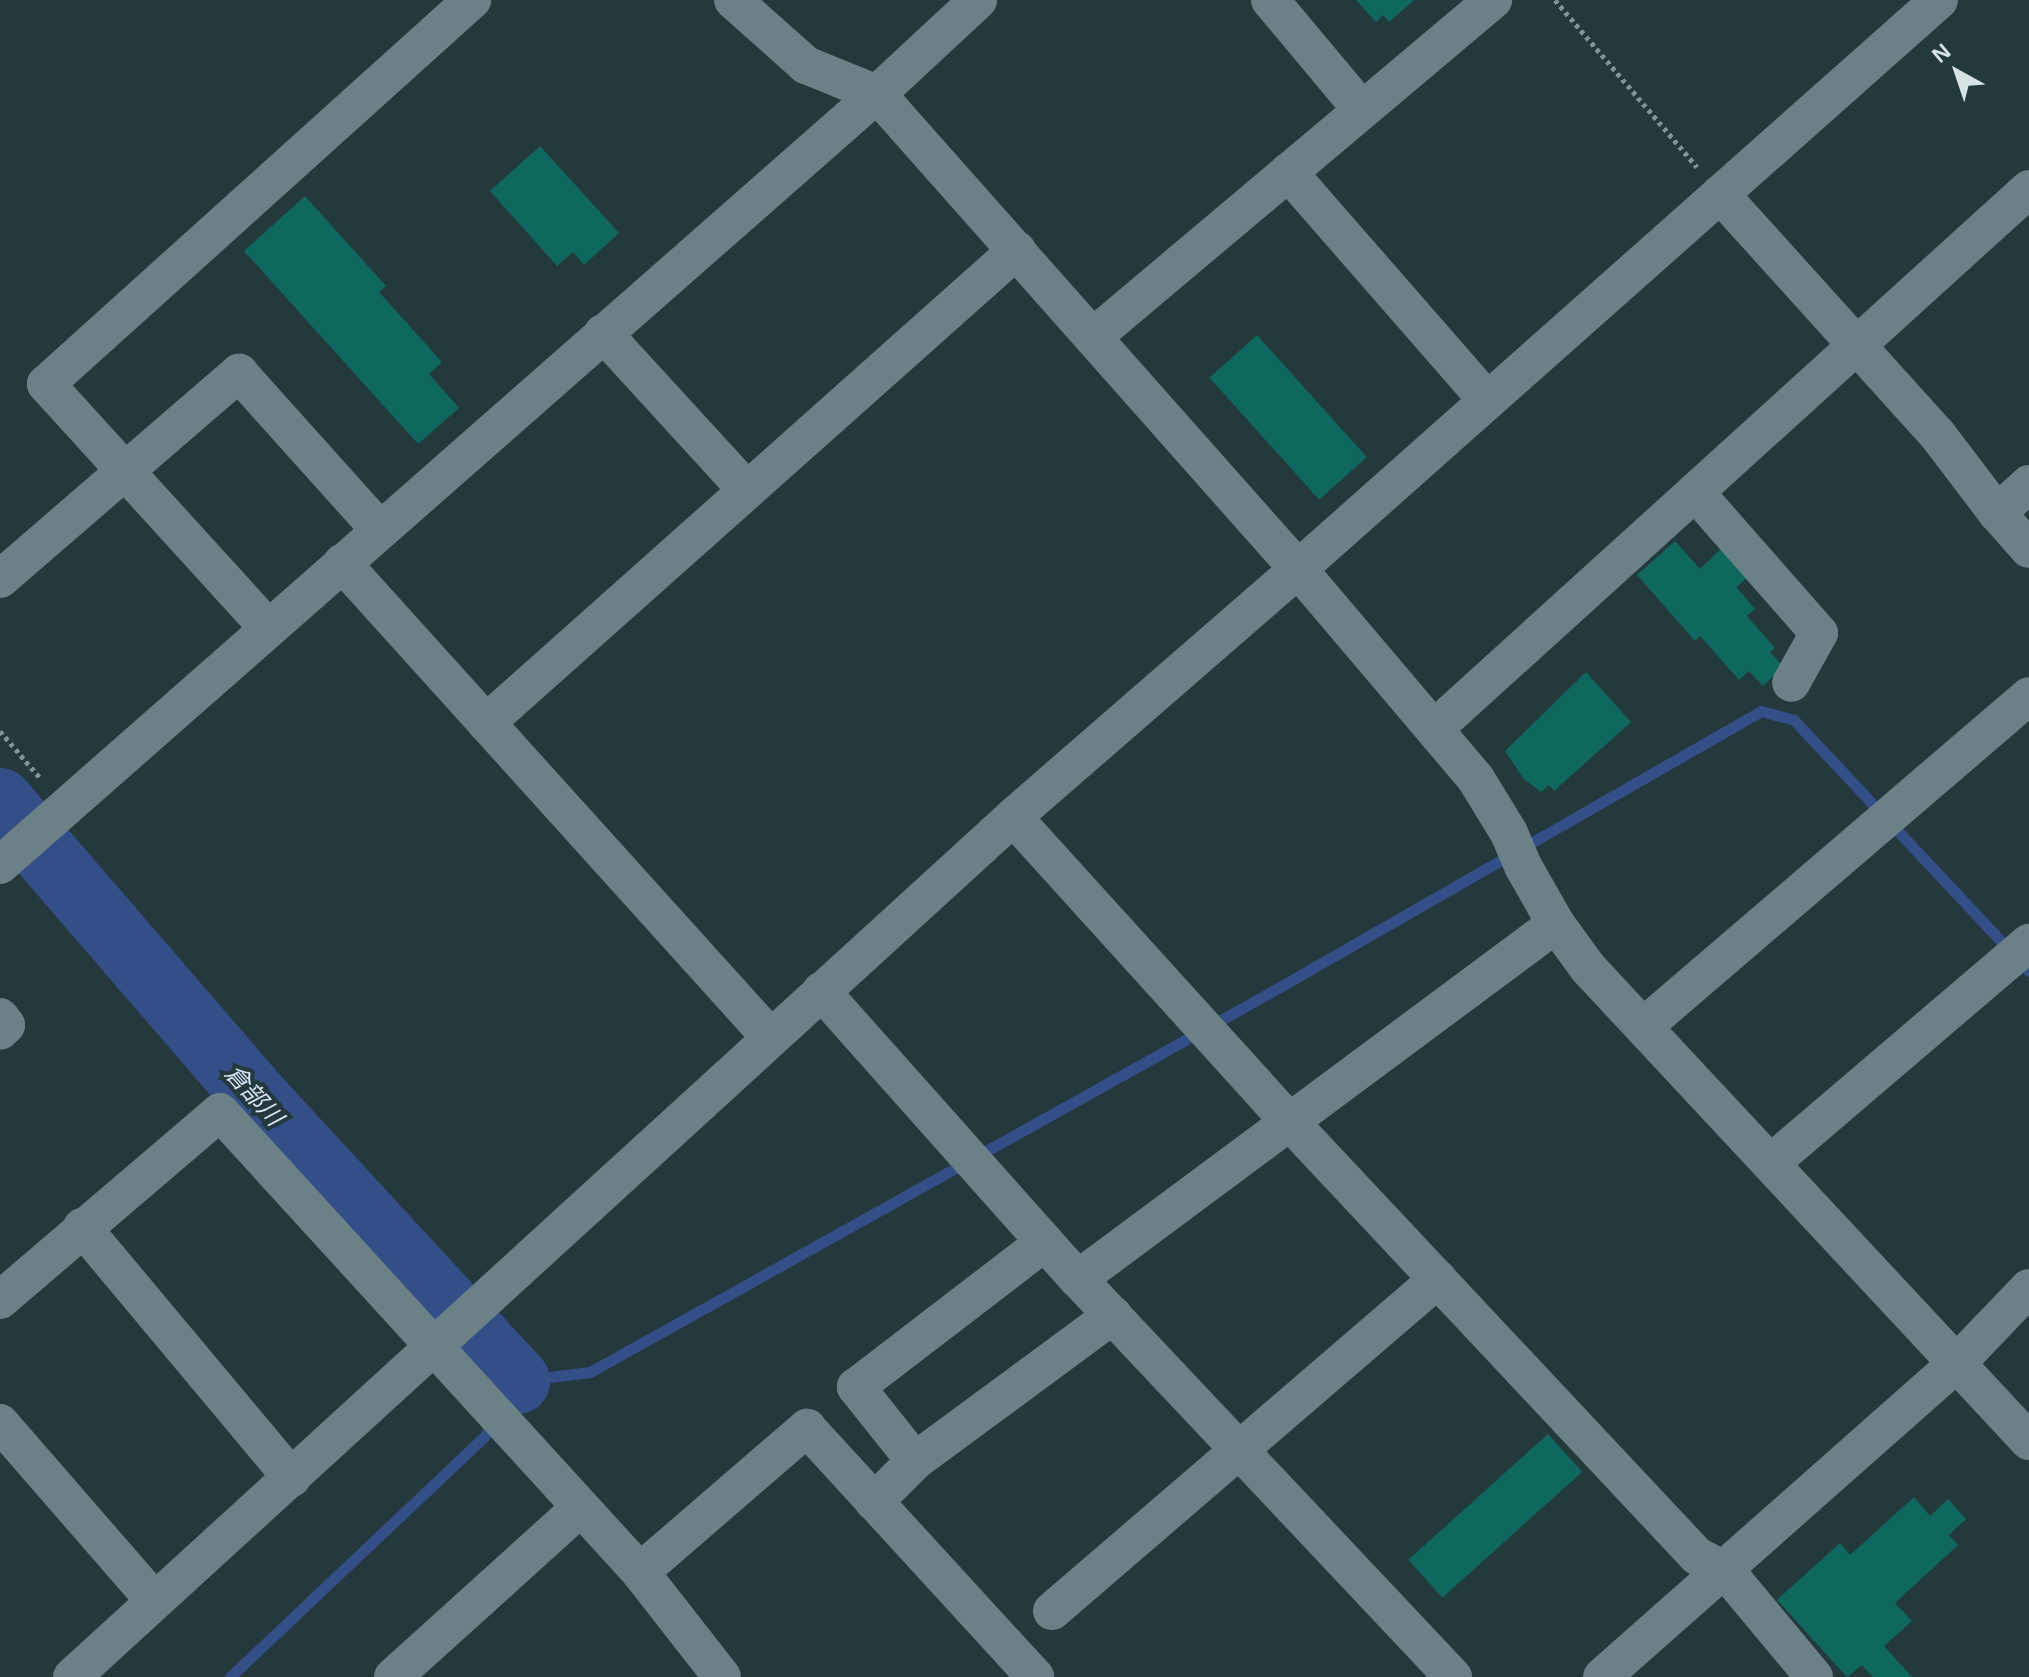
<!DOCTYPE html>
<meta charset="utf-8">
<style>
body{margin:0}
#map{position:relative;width:2029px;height:1677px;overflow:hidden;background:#23393c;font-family:Arial,"Noto Sans JP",sans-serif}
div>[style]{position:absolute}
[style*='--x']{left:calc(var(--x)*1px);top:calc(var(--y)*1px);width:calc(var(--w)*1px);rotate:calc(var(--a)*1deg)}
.stream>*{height:11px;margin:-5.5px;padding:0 5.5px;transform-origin:5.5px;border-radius:5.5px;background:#344e87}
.river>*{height:66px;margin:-33px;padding:0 33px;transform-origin:33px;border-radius:33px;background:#344e87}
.building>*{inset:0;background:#0e685d;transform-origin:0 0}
.path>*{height:5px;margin-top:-2.5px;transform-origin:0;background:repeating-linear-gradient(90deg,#839497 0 4px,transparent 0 8px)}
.minor>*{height:38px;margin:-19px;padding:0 19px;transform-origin:19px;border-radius:19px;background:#6a8286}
span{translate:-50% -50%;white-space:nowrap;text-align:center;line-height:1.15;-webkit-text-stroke:8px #23393c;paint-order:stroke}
.water-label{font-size:24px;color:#dae3f5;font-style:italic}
.north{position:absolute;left:1917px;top:32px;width:80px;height:80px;-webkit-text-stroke:6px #23393c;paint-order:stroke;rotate:320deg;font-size:22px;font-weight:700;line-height:32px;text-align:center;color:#d6e3e5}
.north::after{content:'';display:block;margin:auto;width:28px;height:36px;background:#d6e3e5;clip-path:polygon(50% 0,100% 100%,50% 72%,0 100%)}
</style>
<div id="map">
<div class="stream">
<div style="--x:230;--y:1677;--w:349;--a:-43.4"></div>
<div style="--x:484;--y:1437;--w:65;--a:-59.5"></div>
<div style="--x:517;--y:1381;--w:74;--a:-7"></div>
<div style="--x:590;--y:1372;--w:780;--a:-29.16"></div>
<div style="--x:1271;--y:992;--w:565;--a:-29.83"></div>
<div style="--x:1761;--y:711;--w:34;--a:15"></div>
<div style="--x:1794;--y:720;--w:344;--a:46.9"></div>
</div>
<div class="river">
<div style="--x:0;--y:801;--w:396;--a:49.2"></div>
<div style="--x:259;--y:1101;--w:381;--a:47.3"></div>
</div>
<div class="building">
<div style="clip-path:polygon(1356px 0,1414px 0,1389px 22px,1383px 15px,1376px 22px)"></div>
<div style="clip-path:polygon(540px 146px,619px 233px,584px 265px,573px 252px,557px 266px,490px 191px)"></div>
<div style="clip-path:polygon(305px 196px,386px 286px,379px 292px,442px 362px,429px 374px,459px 408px,418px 444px,244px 251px)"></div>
<div style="left:1257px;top:335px;width:164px;height:64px;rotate:48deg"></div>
<div style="clip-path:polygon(1675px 541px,1700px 569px,1723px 547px,1749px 576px,1736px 587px,1755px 609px,1747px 616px,1775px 648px,1770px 652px,1783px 667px,1763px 686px,1749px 671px,1739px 680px,1700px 636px,1695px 641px,1637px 575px)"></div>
<div style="clip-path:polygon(1586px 672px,1631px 722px,1554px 791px,1549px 785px,1541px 792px,1523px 778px,1505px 751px)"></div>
<div style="left:1548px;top:1434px;width:51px;height:188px;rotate:48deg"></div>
<div style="clip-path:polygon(1914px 1497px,1930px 1516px,1948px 1499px,1966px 1519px,1949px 1535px,1958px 1545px,1895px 1603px,1912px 1621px,1884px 1646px,1912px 1677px,1873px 1677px,1862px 1665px,1847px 1677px,1777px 1600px,1840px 1543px,1850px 1555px)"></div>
</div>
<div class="path">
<div style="--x:1555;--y:0;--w:219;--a:49.6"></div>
<div style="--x:0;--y:731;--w:63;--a:49.5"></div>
</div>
<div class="minor">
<div style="--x:733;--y:0;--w:98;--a:41.7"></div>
<div style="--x:806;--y:65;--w:77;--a:22.2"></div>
<div style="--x:877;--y:94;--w:635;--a:48.45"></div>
<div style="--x:1298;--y:569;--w:275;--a:49.7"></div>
<div style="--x:1476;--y:779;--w:63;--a:58.6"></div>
<div style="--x:1509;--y:833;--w:36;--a:67"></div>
<div style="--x:1523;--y:866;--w:67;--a:60.4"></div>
<div style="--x:1556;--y:924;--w:54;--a:54"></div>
<div style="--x:1588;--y:968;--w:647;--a:47.01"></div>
<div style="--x:1270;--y:0;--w:143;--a:50.1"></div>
<div style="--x:1288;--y:172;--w:303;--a:48.9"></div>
<div style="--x:1720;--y:194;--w:324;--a:47.9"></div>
<div style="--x:1937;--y:434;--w:99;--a:52.8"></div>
<div style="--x:603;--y:333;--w:213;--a:47.5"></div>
<div style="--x:1094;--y:336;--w:522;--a:-40.1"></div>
<div style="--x:2029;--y:484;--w:43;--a:137.8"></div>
<div style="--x:1997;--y:513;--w:48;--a:48.4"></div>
<div style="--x:1695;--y:492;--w:188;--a:48.7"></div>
<div style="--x:1819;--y:633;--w:57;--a:119.2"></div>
<div style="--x:342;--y:563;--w:639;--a:47.92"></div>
<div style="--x:0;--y:579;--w:316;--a:-40.8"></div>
<div style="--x:239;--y:373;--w:210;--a:48.1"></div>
<div style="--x:268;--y:628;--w:330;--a:-132.3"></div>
<div style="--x:46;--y:384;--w:574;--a:-42.03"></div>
<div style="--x:486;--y:723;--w:711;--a:-41.69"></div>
<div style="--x:1435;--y:728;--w:802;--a:-42.22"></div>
<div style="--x:1013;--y:817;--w:412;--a:47.8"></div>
<div style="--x:1290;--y:1122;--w:595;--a:46.84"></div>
<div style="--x:1697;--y:1556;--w:31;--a:27"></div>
<div style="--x:1725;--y:1570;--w:139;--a:50.2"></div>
<div style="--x:0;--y:865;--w:1168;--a:-41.32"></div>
<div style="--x:877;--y:94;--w:138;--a:-42.9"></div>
<div style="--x:821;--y:991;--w:386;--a:48.3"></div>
<div style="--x:1078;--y:1279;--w:547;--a:46.7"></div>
<div style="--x:0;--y:1017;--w:10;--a:53"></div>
<div style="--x:6;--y:1025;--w:8;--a:135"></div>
<div style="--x:1643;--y:1027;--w:508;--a:-40.61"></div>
<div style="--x:1771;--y:1163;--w:339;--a:-40.5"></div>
<div style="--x:82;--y:1227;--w:327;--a:50.1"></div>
<div style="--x:1078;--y:1279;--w:595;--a:-36.6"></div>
<div style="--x:0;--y:1300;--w:289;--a:-40.5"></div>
<div style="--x:220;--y:1112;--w:623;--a:47.6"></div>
<div style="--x:640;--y:1572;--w:133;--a:52"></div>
<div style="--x:0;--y:1423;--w:235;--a:49"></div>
<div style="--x:915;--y:1461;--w:95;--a:-128.6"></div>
<div style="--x:856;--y:1387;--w:238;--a:-37.5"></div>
<div style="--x:874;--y:1502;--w:58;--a:-45"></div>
<div style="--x:915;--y:1461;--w:246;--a:-36.4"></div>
<div style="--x:640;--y:1572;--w:221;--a:-40.8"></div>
<div style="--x:807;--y:1428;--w:338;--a:47.5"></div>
<div style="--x:1052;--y:1611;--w:509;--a:-40.7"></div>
<div style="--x:72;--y:1677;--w:1275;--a:-42.42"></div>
<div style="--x:1013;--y:817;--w:378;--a:-41"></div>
<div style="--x:1298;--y:569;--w:857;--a:-41.59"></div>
<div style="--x:393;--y:1677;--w:252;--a:-42.1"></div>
<div style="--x:1602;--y:1677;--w:474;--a:-41.5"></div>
<div style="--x:1957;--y:1363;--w:104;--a:-46.2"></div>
</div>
<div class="water-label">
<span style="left:254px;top:1095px;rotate:48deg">倉部川</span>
</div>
<div class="north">N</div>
</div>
